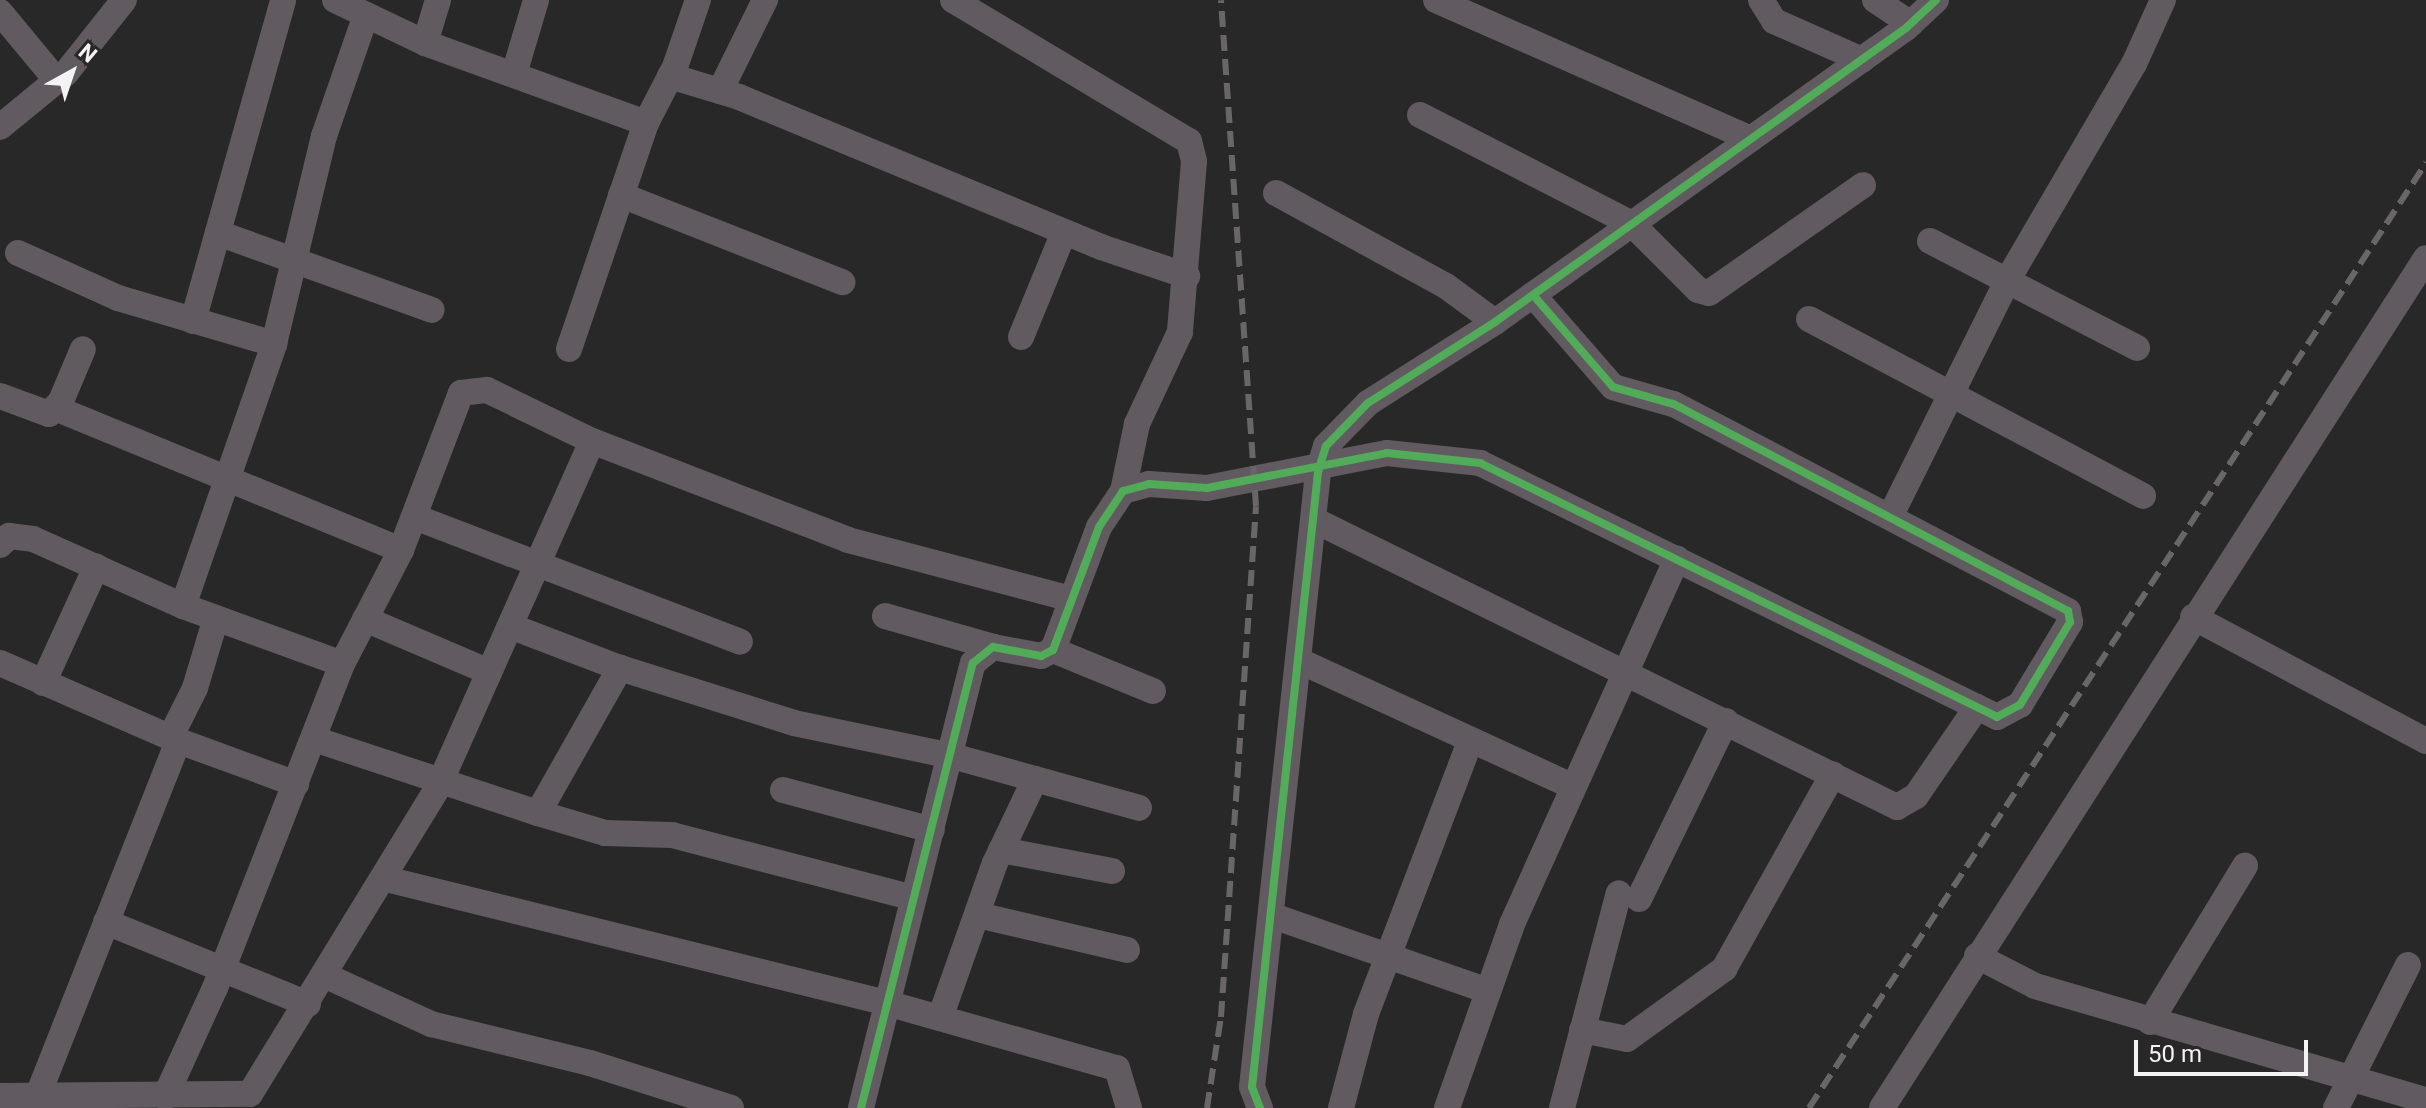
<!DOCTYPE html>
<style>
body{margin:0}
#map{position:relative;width:2426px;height:1108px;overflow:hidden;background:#292828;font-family:Roboto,sans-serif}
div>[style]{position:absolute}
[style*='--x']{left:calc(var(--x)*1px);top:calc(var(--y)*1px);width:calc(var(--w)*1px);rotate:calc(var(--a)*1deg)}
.minor>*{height:26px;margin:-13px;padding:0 13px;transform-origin:13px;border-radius:13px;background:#615a60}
.rail>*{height:6px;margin-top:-3px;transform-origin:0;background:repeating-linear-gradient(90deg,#6a6569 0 16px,transparent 0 24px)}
.cycleway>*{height:8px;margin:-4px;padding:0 4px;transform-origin:4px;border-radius:4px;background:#51ab58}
span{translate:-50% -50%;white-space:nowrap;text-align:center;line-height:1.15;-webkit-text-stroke:8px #2a2728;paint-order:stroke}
.north{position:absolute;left:32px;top:32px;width:80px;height:80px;-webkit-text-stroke:6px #2a2728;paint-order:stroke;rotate:40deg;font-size:22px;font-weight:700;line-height:32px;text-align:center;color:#f4f2f3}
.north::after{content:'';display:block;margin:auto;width:28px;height:36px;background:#f4f2f3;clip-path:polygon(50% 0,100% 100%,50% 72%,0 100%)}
.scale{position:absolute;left:2134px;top:1040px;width:174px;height:36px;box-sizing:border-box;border:4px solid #f4f2f3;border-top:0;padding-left:10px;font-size:24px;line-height:28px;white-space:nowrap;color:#f4f2f3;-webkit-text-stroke:6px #2a2728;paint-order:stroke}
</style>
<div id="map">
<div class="minor">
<div style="--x:335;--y:0;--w:100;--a:25.5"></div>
<div style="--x:425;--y:43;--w:235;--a:19.9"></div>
<div style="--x:953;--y:0;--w:275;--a:30.9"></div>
<div style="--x:1189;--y:141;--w:21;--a:76"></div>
<div style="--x:1194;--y:161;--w:172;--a:94.7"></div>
<div style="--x:1180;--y:332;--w:102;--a:115.1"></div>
<div style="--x:1137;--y:424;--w:68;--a:101.8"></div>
<div style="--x:1436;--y:0;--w:344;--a:23.8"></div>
<div style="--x:1761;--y:0;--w:25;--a:58"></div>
<div style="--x:1774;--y:21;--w:96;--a:23.9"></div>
<div style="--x:1875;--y:0;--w:43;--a:33.7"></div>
<div style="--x:0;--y:12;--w:89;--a:50.4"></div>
<div style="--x:425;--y:43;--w:45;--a:-73.2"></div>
<div style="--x:514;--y:74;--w:77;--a:-73.4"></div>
<div style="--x:670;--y:76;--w:72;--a:16.9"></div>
<div style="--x:739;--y:97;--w:392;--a:22.5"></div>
<div style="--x:1101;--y:247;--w:91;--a:18.6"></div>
<div style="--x:720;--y:91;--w:102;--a:-63.7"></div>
<div style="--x:1420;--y:115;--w:238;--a:27.2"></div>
<div style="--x:1632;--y:224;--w:93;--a:45"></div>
<div style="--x:1698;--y:290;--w:11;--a:15"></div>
<div style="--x:1709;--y:293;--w:188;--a:-35"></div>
<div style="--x:0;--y:127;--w:85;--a:-39.3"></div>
<div style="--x:66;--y:73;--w:93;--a:-51.5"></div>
<div style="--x:1276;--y:193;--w:194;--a:28.7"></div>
<div style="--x:1446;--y:286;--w:61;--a:36.3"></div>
<div style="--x:621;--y:195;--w:238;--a:21.5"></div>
<div style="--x:218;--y:233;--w:227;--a:19.8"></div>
<div style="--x:1930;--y:241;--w:233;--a:27.3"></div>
<div style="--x:18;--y:253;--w:110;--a:24.2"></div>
<div style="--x:118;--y:298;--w:163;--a:16.4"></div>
<div style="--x:1809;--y:319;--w:378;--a:27.9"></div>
<div style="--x:193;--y:321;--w:333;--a:-74.3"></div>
<div style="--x:1021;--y:337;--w:113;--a:-67.7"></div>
<div style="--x:569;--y:349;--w:239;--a:-71.2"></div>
<div style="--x:646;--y:123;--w:63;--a:-62.6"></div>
<div style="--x:675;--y:67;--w:71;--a:-71.1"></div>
<div style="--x:0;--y:396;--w:52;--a:20.2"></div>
<div style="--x:49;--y:414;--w:18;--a:-47"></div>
<div style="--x:61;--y:401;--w:56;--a:-67.1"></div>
<div style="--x:55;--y:408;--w:374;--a:22.3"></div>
<div style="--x:415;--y:517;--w:348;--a:21"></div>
<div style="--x:1890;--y:517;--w:263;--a:-63.6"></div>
<div style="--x:2007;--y:281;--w:251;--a:-59.7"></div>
<div style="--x:2134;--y:64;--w:70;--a:-65.6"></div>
<div style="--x:1314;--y:520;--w:650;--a:26.21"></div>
<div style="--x:1897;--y:807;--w:22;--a:-30"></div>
<div style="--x:1916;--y:796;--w:108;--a:-55.6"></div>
<div style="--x:0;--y:545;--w:13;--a:-45"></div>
<div style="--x:9;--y:536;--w:24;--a:7"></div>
<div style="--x:33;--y:539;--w:164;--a:24.1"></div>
<div style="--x:183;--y:606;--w:169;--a:20"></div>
<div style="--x:183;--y:606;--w:277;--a:-70.8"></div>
<div style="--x:274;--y:344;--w:214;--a:-76.5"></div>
<div style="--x:324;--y:136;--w:128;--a:-70.9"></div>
<div style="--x:885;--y:616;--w:112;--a:16"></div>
<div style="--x:2193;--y:617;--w:264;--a:28"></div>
<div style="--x:365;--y:619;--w:135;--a:23.1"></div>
<div style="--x:510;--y:626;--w:118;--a:20.9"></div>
<div style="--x:1053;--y:650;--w:108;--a:22.3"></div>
<div style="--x:1302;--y:662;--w:295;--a:24.7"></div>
<div style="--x:0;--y:663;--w:192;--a:23.6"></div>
<div style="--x:176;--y:740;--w:128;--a:20.1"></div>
<div style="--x:43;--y:683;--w:128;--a:-65.4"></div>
<div style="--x:314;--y:739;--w:236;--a:18.3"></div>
<div style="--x:538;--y:813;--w:167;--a:-60.5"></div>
<div style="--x:620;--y:668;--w:182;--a:17.5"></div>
<div style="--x:794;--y:723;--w:161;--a:11.8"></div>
<div style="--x:952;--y:756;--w:194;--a:15.5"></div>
<div style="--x:783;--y:790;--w:154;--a:15"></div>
<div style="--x:538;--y:813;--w:70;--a:16.6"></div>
<div style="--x:605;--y:833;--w:67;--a:1.7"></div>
<div style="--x:672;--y:835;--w:249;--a:14.6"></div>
<div style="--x:1001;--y:850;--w:113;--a:10.7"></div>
<div style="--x:386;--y:879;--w:512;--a:13.9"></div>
<div style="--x:883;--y:1002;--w:243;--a:15.8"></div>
<div style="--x:1117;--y:1068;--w:42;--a:73.3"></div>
<div style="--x:1639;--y:899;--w:198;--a:-64"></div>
<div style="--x:978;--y:915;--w:153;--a:13.2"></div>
<div style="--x:1273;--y:916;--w:228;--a:19.2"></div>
<div style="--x:106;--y:922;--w:218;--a:22.1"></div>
<div style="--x:1977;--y:956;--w:65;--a:27.3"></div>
<div style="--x:2035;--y:986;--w:407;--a:16.3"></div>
<div style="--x:324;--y:975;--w:118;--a:24.6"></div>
<div style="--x:431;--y:1024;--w:164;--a:13.8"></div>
<div style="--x:590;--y:1063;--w:148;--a:17.7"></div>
<div style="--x:940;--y:1018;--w:164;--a:-70.5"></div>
<div style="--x:995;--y:863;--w:93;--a:-64.5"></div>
<div style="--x:2150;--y:1022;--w:183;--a:-58.7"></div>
<div style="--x:1582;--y:1030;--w:46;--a:11.3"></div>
<div style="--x:1627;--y:1039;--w:120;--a:-35.8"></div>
<div style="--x:1724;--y:969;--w:223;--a:-60.8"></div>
<div style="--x:38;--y:1095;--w:374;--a:-68.4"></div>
<div style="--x:176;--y:747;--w:17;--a:-97"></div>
<div style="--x:174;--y:730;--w:47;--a:-63.4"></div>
<div style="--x:195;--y:688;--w:73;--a:-73.3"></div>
<div style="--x:0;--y:1096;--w:250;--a:-0.5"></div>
<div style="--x:250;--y:1094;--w:362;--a:-58.5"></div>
<div style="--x:439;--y:785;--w:376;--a:-66"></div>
<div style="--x:165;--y:1097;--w:120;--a:-65.4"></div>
<div style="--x:215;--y:988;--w:348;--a:-68.6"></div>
<div style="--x:342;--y:664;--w:128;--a:-62.6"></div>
<div style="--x:401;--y:550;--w:168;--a:-69.1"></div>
<div style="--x:461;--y:393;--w:26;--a:-7"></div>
<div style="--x:487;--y:390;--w:117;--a:25.9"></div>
<div style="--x:592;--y:441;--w:274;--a:21.1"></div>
<div style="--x:848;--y:540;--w:231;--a:14.8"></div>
<div style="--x:861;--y:1108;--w:459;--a:-75.9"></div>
<div style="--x:973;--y:663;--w:26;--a:-39"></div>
<div style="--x:993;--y:647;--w:49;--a:10.6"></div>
<div style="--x:1041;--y:656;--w:13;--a:-27"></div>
<div style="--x:1053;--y:650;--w:131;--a:-69.5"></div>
<div style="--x:1099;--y:527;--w:43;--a:-56.3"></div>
<div style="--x:1123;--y:491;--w:27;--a:-15"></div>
<div style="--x:1149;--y:484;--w:58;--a:3.9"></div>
<div style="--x:1207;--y:488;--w:183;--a:-11"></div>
<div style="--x:1387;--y:453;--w:94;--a:6.1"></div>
<div style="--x:1480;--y:463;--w:576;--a:26.16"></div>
<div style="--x:1997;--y:717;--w:26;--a:-28"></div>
<div style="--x:2020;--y:705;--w:97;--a:-58.9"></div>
<div style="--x:2070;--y:622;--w:11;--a:-100"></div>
<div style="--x:2068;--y:611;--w:446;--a:-152.3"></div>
<div style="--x:1673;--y:404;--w:62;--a:-164.2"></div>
<div style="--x:1613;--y:387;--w:122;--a:-131"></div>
<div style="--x:1260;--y:1108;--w:22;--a:-111"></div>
<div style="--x:1252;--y:1087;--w:619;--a:-83.87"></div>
<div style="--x:1318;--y:472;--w:27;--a:-73"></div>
<div style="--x:1326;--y:446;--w:60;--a:-45.7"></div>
<div style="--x:1368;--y:403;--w:151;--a:-32.5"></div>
<div style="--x:1495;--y:322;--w:505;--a:-35.58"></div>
<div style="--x:1906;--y:28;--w:41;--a:-43"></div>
<div style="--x:1341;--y:1108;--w:97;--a:-75.1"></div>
<div style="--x:1366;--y:1014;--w:292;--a:-69.1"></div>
<div style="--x:1447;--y:1108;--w:195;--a:-70.5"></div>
<div style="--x:1512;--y:924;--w:401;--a:-65.7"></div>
<div style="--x:1562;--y:1108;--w:222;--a:-75.2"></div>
<div style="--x:1882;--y:1108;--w:1009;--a:-57.38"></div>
<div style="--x:2336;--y:1108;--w:160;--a:-63.3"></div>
</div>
<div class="rail">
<div style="--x:1207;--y:1108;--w:92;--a:-81.3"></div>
<div style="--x:1221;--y:1017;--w:512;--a:-86.08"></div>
<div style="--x:1256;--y:506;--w:507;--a:-93.96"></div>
<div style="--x:1809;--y:1108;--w:1129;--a:-56.86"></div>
</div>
<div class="cycleway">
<div style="--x:861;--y:1108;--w:459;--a:-75.9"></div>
<div style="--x:973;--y:663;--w:26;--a:-39"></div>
<div style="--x:993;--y:647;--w:49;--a:10.6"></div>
<div style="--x:1041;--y:656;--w:13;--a:-27"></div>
<div style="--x:1053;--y:650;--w:131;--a:-69.5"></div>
<div style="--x:1099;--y:527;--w:43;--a:-56.3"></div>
<div style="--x:1123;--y:491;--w:27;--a:-15"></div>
<div style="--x:1149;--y:484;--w:58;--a:3.9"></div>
<div style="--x:1207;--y:488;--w:183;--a:-11"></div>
<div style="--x:1387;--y:453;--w:94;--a:6.1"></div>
<div style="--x:1480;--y:463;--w:576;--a:26.16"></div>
<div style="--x:1997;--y:717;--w:26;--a:-28"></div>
<div style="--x:2020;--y:705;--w:97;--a:-58.9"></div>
<div style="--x:2070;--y:622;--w:11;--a:-100"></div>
<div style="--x:2068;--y:611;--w:446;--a:-152.3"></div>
<div style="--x:1673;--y:404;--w:62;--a:-164.2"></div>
<div style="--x:1613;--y:387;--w:122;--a:-131"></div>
<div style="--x:1260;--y:1108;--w:22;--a:-111"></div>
<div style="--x:1252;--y:1087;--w:619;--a:-83.87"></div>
<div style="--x:1318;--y:472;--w:27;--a:-73"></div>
<div style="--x:1326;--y:446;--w:60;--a:-45.7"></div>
<div style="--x:1368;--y:403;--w:151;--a:-32.5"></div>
<div style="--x:1495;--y:322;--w:505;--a:-35.58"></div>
<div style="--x:1906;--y:28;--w:41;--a:-43"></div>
</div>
<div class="north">N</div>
<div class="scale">50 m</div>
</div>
